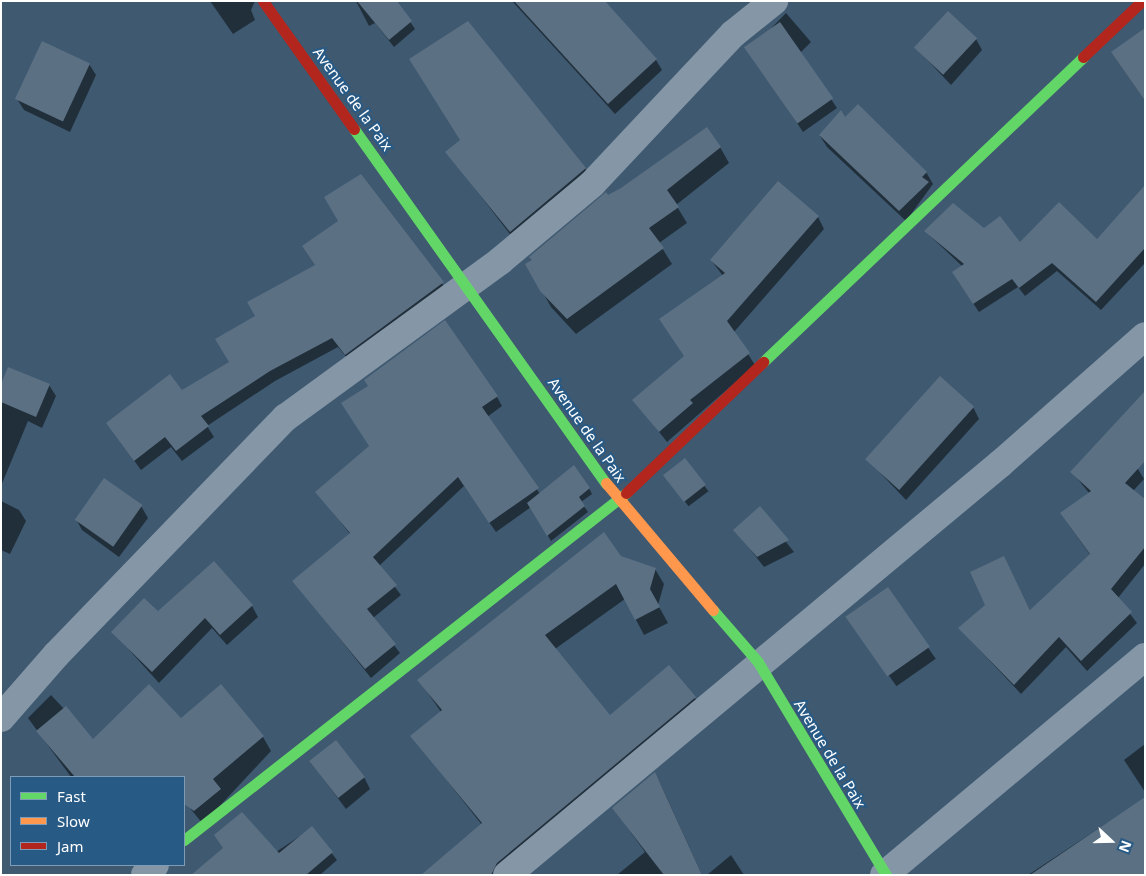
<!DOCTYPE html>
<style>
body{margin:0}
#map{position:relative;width:1146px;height:876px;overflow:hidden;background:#3e5970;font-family:"Noto Sans",sans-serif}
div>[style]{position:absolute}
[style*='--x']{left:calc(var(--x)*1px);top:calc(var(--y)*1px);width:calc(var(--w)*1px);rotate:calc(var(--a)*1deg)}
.shadow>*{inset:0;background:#0007;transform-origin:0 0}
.building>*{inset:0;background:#5b7083;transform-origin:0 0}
.street>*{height:28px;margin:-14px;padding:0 14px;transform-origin:14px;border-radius:14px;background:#8596a6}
.fast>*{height:11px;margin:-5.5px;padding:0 5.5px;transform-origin:5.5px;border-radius:5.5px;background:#63d668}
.slow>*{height:11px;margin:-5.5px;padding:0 5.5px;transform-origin:5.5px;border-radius:5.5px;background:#ff974d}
.jam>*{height:11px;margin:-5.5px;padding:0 5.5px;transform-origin:5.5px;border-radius:5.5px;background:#b3261e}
span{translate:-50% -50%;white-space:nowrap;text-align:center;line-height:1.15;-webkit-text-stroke:4px #285a86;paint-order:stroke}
.street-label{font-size:15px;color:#fff}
.frame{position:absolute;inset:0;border:2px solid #fff;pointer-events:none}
.legend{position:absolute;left:10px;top:776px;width:175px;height:90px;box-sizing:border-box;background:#285a86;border:1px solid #7e9cb6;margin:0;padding:6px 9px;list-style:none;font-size:15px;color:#fff}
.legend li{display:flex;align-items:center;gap:10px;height:25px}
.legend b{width:25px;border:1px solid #7e9cb6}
.north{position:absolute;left:1086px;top:816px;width:50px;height:50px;-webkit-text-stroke:4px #285a86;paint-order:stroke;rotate:111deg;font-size:14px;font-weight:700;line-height:20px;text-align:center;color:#fff}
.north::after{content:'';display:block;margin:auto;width:18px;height:22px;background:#fff;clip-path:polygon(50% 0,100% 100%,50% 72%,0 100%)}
</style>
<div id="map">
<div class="shadow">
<div style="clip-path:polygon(210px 1px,255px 1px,251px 10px,255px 20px,233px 34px)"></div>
<div style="clip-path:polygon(356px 1px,396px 1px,415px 29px,394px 47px,375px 23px,369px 26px)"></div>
<div style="clip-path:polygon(512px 1px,556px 1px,656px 60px,662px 70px,615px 114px)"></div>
<div style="clip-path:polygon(786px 13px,811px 42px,800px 53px,837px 108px,803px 132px,749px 51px)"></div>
<div style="clip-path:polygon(976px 39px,982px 50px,951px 85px,916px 48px)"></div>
<div style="clip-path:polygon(1145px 42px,1145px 101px,1112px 53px)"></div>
<div style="clip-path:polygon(89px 64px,96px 75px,70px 132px,24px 110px,17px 99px)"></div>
<div style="clip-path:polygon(845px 119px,926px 172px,933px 184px,906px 221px,827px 147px,820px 136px)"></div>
<div style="clip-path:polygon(720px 147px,729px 163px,676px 205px,687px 223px,659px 243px,672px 264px,576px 334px,551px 307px,527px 264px)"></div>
<div style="clip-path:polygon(447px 152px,585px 168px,593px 183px,519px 246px)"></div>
<div style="clip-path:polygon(361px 176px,449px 293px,352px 364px,338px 347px,275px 381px,207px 426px,214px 437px,182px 461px,171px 447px,141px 470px,107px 423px,182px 392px,230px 362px,256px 317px,316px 266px,303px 247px,339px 221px)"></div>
<div style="clip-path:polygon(1145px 187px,1145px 263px,1101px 310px,1057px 271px,1025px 296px,1018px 287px,979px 312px,958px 281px,962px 266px,925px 231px,984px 230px,1020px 244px,1097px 241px)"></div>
<div style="clip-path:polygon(818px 217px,824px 229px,734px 332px,755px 365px,667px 442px,634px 400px,685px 356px,660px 320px,723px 276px,711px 260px)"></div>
<div style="clip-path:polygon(49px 385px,56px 396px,42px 428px,28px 421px,1px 486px,1px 387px)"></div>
<div style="clip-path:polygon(497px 397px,502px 406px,487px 417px,540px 494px,589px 488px,592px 494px,581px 502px,588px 512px,551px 541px,531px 507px,496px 532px,464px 486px,379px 566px,401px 595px,373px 618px,400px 653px,371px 678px,294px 581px,350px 534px,317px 492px)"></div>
<div style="clip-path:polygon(973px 407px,979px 419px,906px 500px,867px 459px)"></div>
<div style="left:685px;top:460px;width:39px;height:25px;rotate:53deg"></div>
<div style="clip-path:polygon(1138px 469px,1144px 479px,1133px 491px,1145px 500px,1145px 564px,1118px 598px,1137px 623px,1087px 671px,1066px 647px,1021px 694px,959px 628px,987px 606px,1004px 557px,1031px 612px,1091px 556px,1061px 514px,1089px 493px,1072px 472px)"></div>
<div style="clip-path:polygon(1px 501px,19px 510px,26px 521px,10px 554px,1px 550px)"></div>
<div style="clip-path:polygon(141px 506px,148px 518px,119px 557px,82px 530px,76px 519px)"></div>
<div style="clip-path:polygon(759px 508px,794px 552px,764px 567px,735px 530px)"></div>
<div style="clip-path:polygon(620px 557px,655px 569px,664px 584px,658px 605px,668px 623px,644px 635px,625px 599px,555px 649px,610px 717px,695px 698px,703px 713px,509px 875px,423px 875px,482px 825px,412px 736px,441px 712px,419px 680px)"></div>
<div style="left:887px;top:589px;width:85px;height:48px;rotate:55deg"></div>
<div style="clip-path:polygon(252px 606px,258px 617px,227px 645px,212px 628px,159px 683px,113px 632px,158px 613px)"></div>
<div style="clip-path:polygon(51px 695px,93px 740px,181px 720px,263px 737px,271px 751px,203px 824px,184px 801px,184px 777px,71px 777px,28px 718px)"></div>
<div style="clip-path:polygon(1145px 744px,1145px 792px,1124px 760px)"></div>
<div style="clip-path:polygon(310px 761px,364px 777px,370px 789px,346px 809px)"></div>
<div style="clip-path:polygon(655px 774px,661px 785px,702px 875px,617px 875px,645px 852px,613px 808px)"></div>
<div style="clip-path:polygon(1145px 798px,1145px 875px,1028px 875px)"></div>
<div style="clip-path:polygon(312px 828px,337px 860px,320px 875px,193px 875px,224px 849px,276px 852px)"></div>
<div style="clip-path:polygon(731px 855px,744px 875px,707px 875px)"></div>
</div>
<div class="building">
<div style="clip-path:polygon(357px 1px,397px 1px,412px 21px,389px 40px)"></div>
<div style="clip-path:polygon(514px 1px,605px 1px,657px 59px,608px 104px)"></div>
<div style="left:948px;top:11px;width:40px;height:50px;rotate:43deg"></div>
<div style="clip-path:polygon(468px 21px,586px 168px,510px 232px,445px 152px,460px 140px,409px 59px)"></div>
<div style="left:780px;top:22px;width:93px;height:44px;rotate:55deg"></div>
<div style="clip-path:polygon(1145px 28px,1145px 101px,1111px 52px)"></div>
<div style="left:42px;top:41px;width:53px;height:64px;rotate:25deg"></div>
<div style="clip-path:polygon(858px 104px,927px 172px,922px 177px,929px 182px,899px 211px,819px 135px,841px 110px,845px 117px)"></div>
<div style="clip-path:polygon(707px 127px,721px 147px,667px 190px,679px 207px,649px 228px,664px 248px,567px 319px,540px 291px,525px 264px,532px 260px,529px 257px,606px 192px,608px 195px,621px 188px)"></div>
<div style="clip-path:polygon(361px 174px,444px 282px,345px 355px,332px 338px,270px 371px,201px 416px,209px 426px,176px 451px,165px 437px,134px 461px,106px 423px,170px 374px,182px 390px,229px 362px,215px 339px,255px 316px,247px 302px,315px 265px,302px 246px,338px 221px,324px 197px)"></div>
<div style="clip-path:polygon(778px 181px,819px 216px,727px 321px,750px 353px,690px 400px,693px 403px,659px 432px,632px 400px,684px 356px,659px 319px,725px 273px,710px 260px)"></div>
<div style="clip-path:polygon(1145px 185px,1145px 248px,1096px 302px,1052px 263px,1019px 288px,1012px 279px,973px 304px,952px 272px,964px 264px,924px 231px,953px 203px,984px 228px,1000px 216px,1020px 242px,1059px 202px,1097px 239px)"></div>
<div style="clip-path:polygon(445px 320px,498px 396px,482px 407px,539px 488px,489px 523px,458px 477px,373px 557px,397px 585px,367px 609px,396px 644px,365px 669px,292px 581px,350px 533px,315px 492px,369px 446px,341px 403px,368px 386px,364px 380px)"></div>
<div style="clip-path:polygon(8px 367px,50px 384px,36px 417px,1px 402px,1px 384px)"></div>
<div style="left:940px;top:376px;width:46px;height:112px;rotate:42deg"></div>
<div style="clip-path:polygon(1145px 391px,1145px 461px,1125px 483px,1145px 499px,1145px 547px,1111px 589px,1132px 612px,1081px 661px,1059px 637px,1014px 685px,958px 628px,985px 605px,970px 572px,1004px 556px,1030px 610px,1090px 554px,1060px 513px,1091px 491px,1070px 472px)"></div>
<div style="left:685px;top:458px;width:34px;height:28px;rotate:52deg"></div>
<div style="clip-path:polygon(574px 465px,590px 488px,579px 497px,585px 506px,547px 536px,527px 503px)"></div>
<div style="left:104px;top:478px;width:47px;height:51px;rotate:35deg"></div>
<div style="clip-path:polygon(760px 506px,789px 540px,757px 557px,733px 530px)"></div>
<div style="clip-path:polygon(604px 532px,621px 556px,656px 568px,650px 589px,660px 607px,635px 620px,616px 584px,545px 635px,610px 715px,669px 665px,696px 697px,497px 863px,491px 875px,421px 875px,482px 823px,410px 736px,442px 710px,417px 680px)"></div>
<div style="clip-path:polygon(214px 561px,253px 605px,220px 635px,205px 618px,152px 672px,111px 632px,144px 598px,158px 611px)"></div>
<div style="left:888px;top:587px;width:73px;height:52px;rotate:55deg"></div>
<div style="clip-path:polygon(149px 684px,181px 718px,221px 684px,264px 736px,213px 779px,221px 789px,194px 811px,184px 804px,184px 777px,75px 777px,36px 731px,66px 706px,93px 739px)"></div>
<div style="left:336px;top:740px;width:47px;height:34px;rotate:52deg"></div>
<div style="clip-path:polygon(655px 772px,702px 875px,664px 875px,612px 808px)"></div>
<div style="clip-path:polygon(1145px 797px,1145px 875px,1030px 875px)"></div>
<div style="clip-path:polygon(242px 812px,279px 853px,312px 826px,333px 852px,306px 875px,191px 875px,223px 848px,214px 835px)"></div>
</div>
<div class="street">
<div style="--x:1;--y:718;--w:84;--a:-48.9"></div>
<div style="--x:56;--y:655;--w:330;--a:-46"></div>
<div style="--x:285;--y:418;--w:266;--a:-36.1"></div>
<div style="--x:500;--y:261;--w:120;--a:-39.9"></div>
<div style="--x:592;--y:184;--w:206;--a:-46.8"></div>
<div style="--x:733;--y:34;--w:53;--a:-38.8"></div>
<div style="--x:145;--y:875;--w:14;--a:-45"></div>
<div style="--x:507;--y:875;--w:642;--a:-39.82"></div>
<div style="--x:1000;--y:464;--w:193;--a:-41.4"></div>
<div style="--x:884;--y:875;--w:340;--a:-39.9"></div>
</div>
<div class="fast">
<div style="--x:354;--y:129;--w:435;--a:54.6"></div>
<div style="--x:763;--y:362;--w:442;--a:-43.6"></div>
<div style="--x:713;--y:610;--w:69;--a:49.1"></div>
<div style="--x:758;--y:662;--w:249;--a:59"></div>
<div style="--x:184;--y:840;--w:562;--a:-38.13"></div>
</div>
<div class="slow">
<div style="--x:606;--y:483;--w:166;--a:49.9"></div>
</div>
<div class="jam">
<div style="--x:263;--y:1;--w:157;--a:54.6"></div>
<div style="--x:1083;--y:57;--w:81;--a:-43.5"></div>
<div style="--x:626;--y:493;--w:190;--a:-43.7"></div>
</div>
<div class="street-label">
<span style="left:353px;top:99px;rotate:54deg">Avenue de la Paix</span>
<span style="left:587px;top:430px;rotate:55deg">Avenue de la Paix</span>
<span style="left:830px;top:754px;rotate:59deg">Avenue de la Paix</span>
</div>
<div class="frame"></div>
<ul class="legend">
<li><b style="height:6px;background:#63d668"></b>Fast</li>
<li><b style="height:6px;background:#ff974d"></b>Slow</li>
<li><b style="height:6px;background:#b3261e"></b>Jam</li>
</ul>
<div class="north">N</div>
</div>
